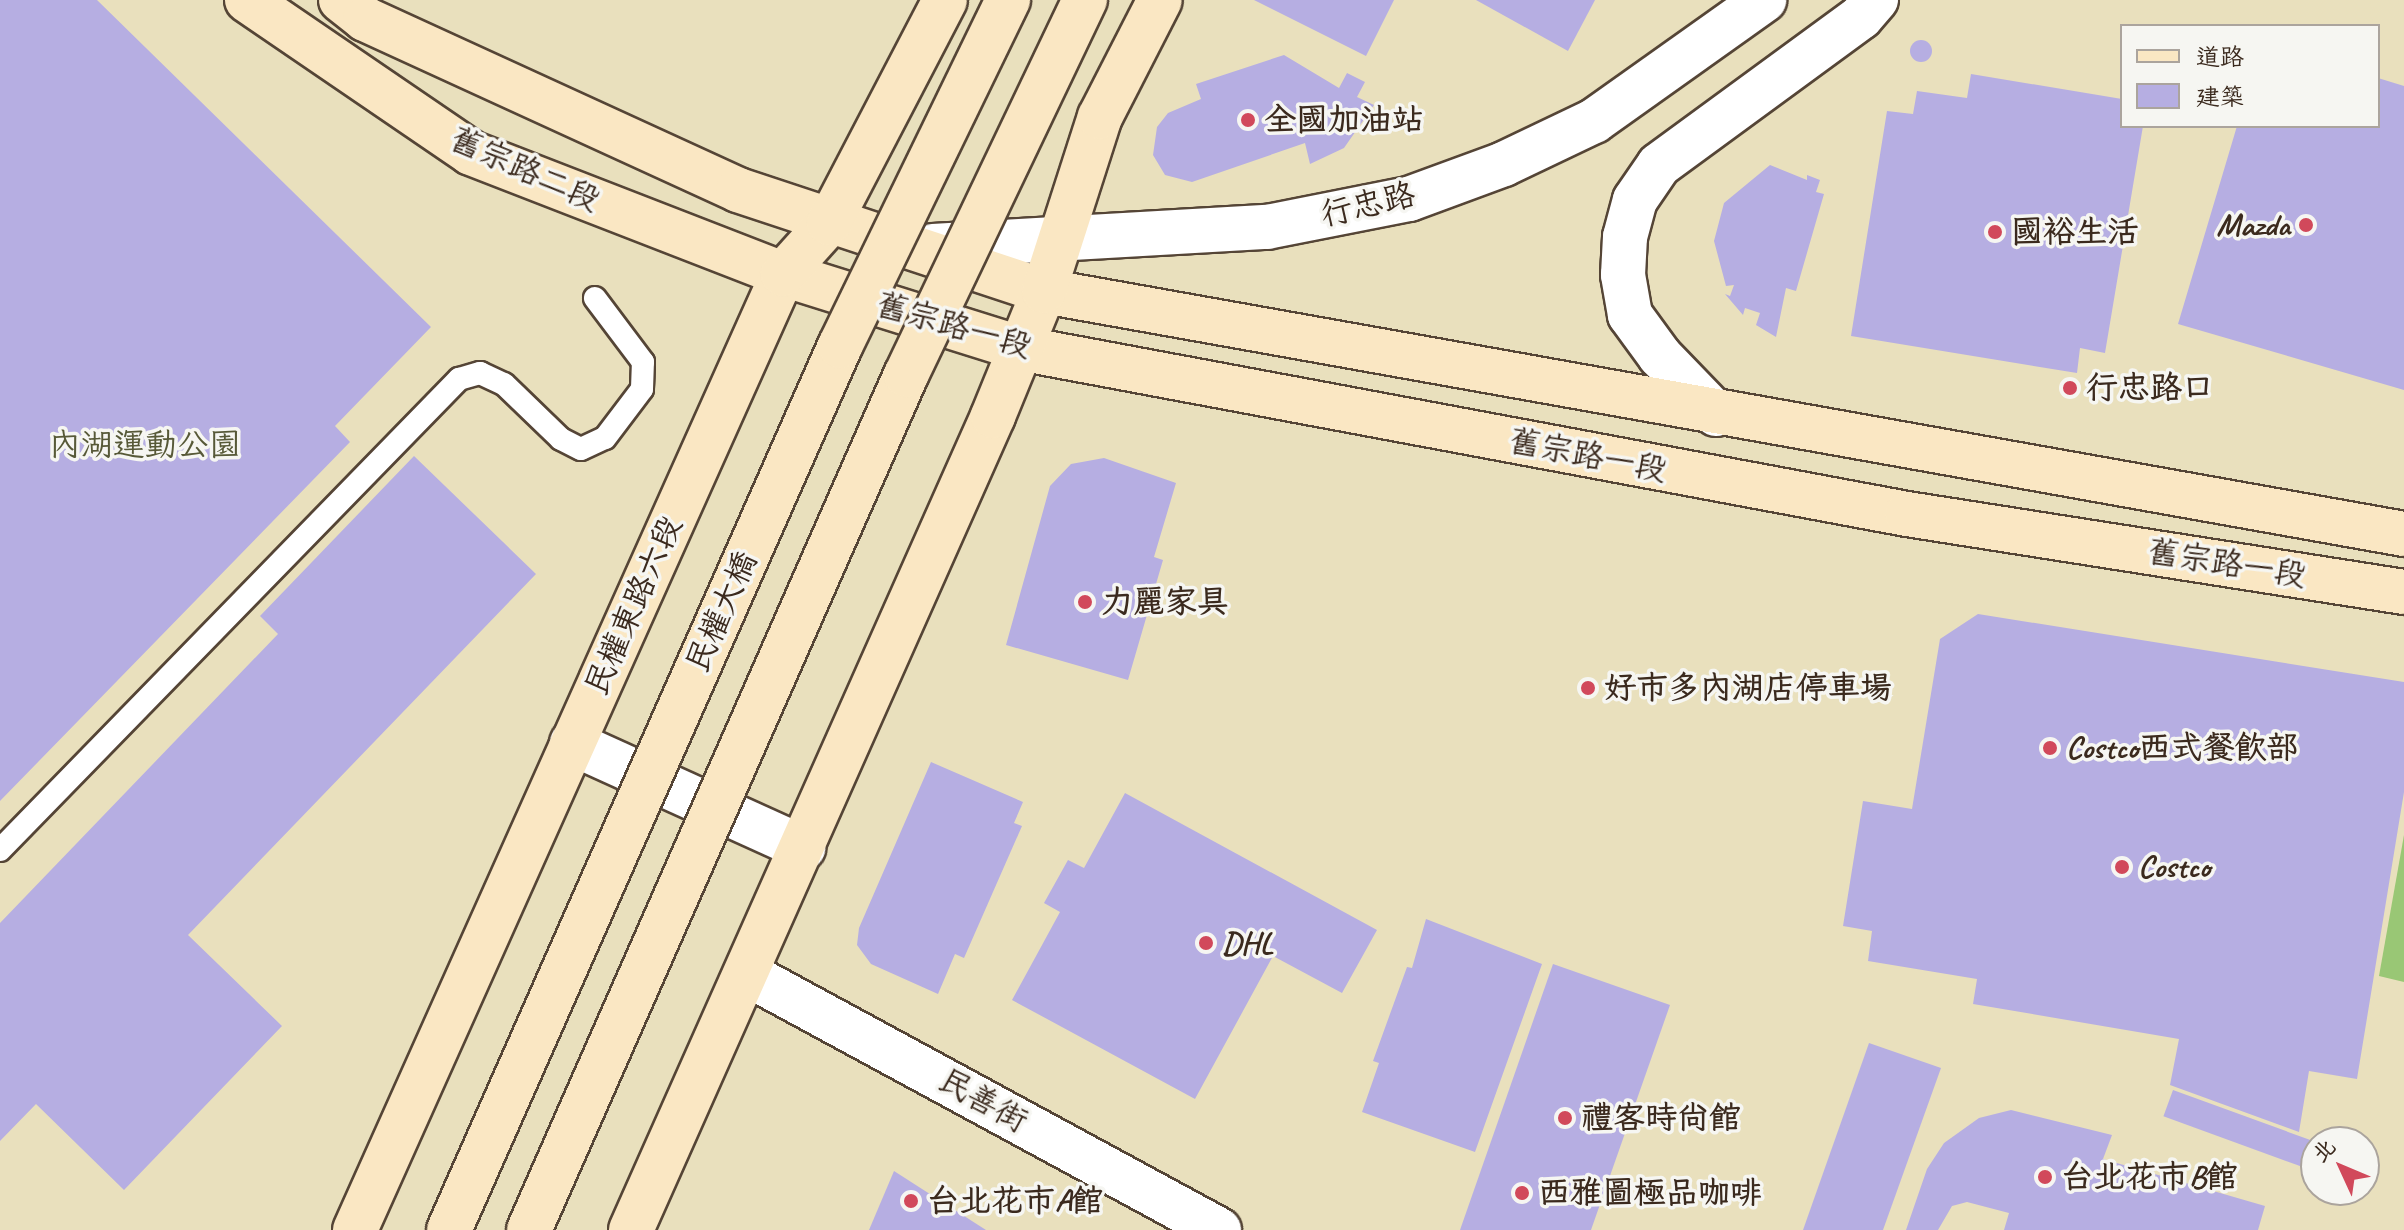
<!DOCTYPE html>
<meta charset="utf-8">
<style>
body{margin:0}
#map{position:relative;width:2404px;height:1230px;overflow:hidden;background:#e9e0bd;font-family:Caveat,"LXGW WenKai TC",sans-serif}
div>[style]{position:absolute}
[style*='--x']{left:calc(var(--x)*1px);top:calc(var(--y)*1px);width:calc(var(--w)*1px);rotate:calc(var(--a)*1deg)}
.green>*{inset:0;background:#99c775}
.building>*{inset:0;background:#b6aee2;transform-origin:0 0}
.round{border-radius:50%}
.roads{filter:drop-shadow(2px 0 #554536) drop-shadow(-2px 0 #554536) drop-shadow(0 2px #554536) drop-shadow(0 -2px #554536)}
.service>*{height:22px;margin:-11px;padding:0 11px;transform-origin:11px;border-radius:11px;background:#fff}
.minor>*{height:44px;margin:-22px;padding:0 22px;transform-origin:22px;border-radius:22px;background:#fff}
.secondary>*{height:44px;margin:-22px;padding:0 22px;transform-origin:22px;border-radius:22px;background:#fae7c3}
.bridges{filter:drop-shadow(2px 0 #554536) drop-shadow(-2px 0 #554536) drop-shadow(0 2px #554536) drop-shadow(0 -2px #554536)}
.secondary-bridge>*{height:44px;margin:-22px;padding:0 22px;transform-origin:22px;border-radius:22px;background:#fae7c3}
.dots>*{width:22px;height:22px;translate:-50% -50%;box-sizing:border-box;border:4px solid #f6f6f2;border-radius:50%}
span{translate:-50% -50%;white-space:nowrap;text-align:center;line-height:1.15;-webkit-text-stroke:7px #f6f6f2;paint-order:stroke}
.poi-label{font-size:32px;color:#3b2a1e;font-weight:700}
.left{translate:0 -50%;text-align:left}
.right{translate:-100% -50%;text-align:right}
.street-label{font-size:32px;color:#3b2a1e}
.park-label{font-size:32px;color:#575938}
.legend{position:absolute;left:2120px;top:24px;width:260px;height:104px;box-sizing:border-box;background:#f6f6f2;border:2px solid #aba49d;margin:0;padding:10px 14px;list-style:none;font-size:24px;color:#3b2a1e}
.legend li{display:flex;align-items:center;gap:16px;height:40px}
.legend b{width:40px;border:2px solid #aba49d}
.north{position:absolute;left:2300px;top:1126px;width:80px;height:80px;box-sizing:border-box;background:#f6f6f2;border:2px solid #aba49d;border-radius:50%;rotate:314deg;font-size:22px;font-weight:700;line-height:32px;text-align:center;color:#3b2a1e}
.north::after{content:'';display:block;margin:auto;width:28px;height:36px;background:#d1495b;clip-path:polygon(50% 0,100% 100%,50% 72%,0 100%)}
</style>
<div id="map">
<div class="green">
<div style="clip-path:polygon(2404px 835px,2404px 982px,2379px 976px)"></div>
</div>
<div class="building">
<div style="clip-path:polygon(0 0,97px 0,431px 327px,335px 426px,350px 442px,0 801px)"></div>
<div style="clip-path:polygon(1254px 0,1394px 0,1366px 56px)"></div>
<div style="clip-path:polygon(1476px 0,1595px 0,1568px 51px)"></div>
<div class="round" style="left:1910px;top:40px;width:22px;height:22px"></div>
<div style="clip-path:polygon(1284px 55px,1339px 88px,1347px 73px,1365px 82px,1357px 97px,1374px 105px,1344px 148px,1310px 164px,1305px 143px,1192px 182px,1165px 175px,1153px 155px,1157px 127px,1168px 113px,1201px 99px,1196px 84px)"></div>
<div style="clip-path:polygon(1971px 74px,2122px 99px,2122px 126px,2143px 126px,2105px 353px,2080px 348px,2077px 373px,1851px 336px,1887px 111px,1913px 114px,1917px 91px,1967px 98px)"></div>
<div style="clip-path:polygon(2378px 78px,2404px 86px,2404px 390px,2178px 324px,2237px 126px,2378px 126px)"></div>
<div style="clip-path:polygon(1770px 165px,1807px 180px,1807px 175px,1820px 180px,1816px 192px,1824px 194px,1796px 291px,1786px 288px,1776px 337px,1756px 325px,1760px 313px,1745px 308px,1743px 315px,1725px 294px,1730px 296px,1734px 285px,1726px 286px,1714px 241px,1724px 203px)"></div>
<div style="clip-path:polygon(414px 456px,536px 574px,188px 935px,282px 1026px,124px 1190px,36px 1104px,0 1141px,0 923px,278px 634px,260px 616px)"></div>
<div style="clip-path:polygon(1104px 458px,1176px 483px,1154px 557px,1163px 560px,1128px 680px,1006px 645px,1050px 486px,1071px 464px)"></div>
<div style="clip-path:polygon(1978px 614px,2404px 682px,2404px 792px,2357px 1079px,2309px 1071px,2299px 1132px,2170px 1085px,2179px 1039px,1973px 1004px,1977px 979px,1868px 961px,1872px 931px,1843px 926px,1863px 801px,1912px 809px,1940px 639px)"></div>
<div style="clip-path:polygon(931px 762px,1023px 802px,1014px 823px,1022px 826px,964px 958px,955px 954px,938px 994px,871px 964px,857px 945px,859px 928px)"></div>
<div style="clip-path:polygon(1125px 793px,1377px 930px,1342px 993px,1273px 956px,1195px 1099px,1012px 1000px,1060px 912px,1044px 903px,1068px 860px,1084px 868px)"></div>
<div style="clip-path:polygon(1426px 919px,1542px 964px,1475px 1152px,1362px 1112px,1379px 1063px,1373px 1061px,1407px 967px,1412px 968px)"></div>
<div style="clip-path:polygon(1553px 964px,1670px 1005px,1591px 1230px,1460px 1230px)"></div>
<div style="clip-path:polygon(1869px 1043px,1941px 1068px,1883px 1230px,1803px 1230px)"></div>
<div style="left:2173px;top:1090px;width:152px;height:28px;rotate:20deg"></div>
<div style="clip-path:polygon(2011px 1110px,2112px 1135px,2103px 1159px,2265px 1206px,2258px 1230px,2004px 1230px,2009px 1213px,1967px 1202px,1952px 1206px,1938px 1230px,1906px 1230px,1927px 1169px,1944px 1143px,1979px 1118px)"></div>
<div style="clip-path:polygon(894px 1171px,986px 1230px,869px 1230px)"></div>
</div>
<div class="roads">
<div class="service">
<div style="--x:0;--y:850;--w:658;--a:-45.74"></div>
<div style="--x:459;--y:379;--w:22;--a:-16"></div>
<div style="--x:480;--y:373;--w:26;--a:25"></div>
<div style="--x:504;--y:384;--w:79;--a:44"></div>
<div style="--x:561;--y:439;--w:22;--a:27"></div>
<div style="--x:581;--y:449;--w:26;--a:-25"></div>
<div style="--x:605;--y:438;--w:61;--a:-52.9"></div>
<div style="--x:642;--y:389;--w:27;--a:-88"></div>
<div style="--x:643;--y:362;--w:80;--a:-126.9"></div>
</div>
<div class="minor">
<div style="--x:933;--y:246;--w:335;--a:-3.3"></div>
<div style="--x:1267;--y:227;--w:145;--a:-11.2"></div>
<div style="--x:1409;--y:199;--w:101;--a:-20.2"></div>
<div style="--x:1504;--y:164;--w:100;--a:-25.5"></div>
<div style="--x:1594;--y:121;--w:209;--a:-35.4"></div>
<div style="--x:1716;--y:414;--w:81;--a:-134"></div>
<div style="--x:1660;--y:356;--w:51;--a:-126.2"></div>
<div style="--x:1630;--y:315;--w:41;--a:-99.9"></div>
<div style="--x:1623;--y:275;--w:38;--a:-87"></div>
<div style="--x:1625;--y:237;--w:38;--a:-75"></div>
<div style="--x:1635;--y:200;--w:42;--a:-55.6"></div>
<div style="--x:1659;--y:165;--w:250;--a:-36.2"></div>
<div style="--x:1861;--y:17;--w:23;--a:-49"></div>
<div style="--x:572;--y:743;--w:254;--a:24.4"></div>
<div style="--x:747;--y:974;--w:537;--a:28.47"></div>
</div>
<div class="secondary">
<div style="--x:247;--y:0;--w:271;--a:34.3"></div>
<div style="--x:471;--y:153;--w:335;--a:21.2"></div>
<div style="--x:783;--y:274;--w:247;--a:17.4"></div>
<div style="--x:1019;--y:348;--w:903;--a:10.59"></div>
<div style="--x:1907;--y:514;--w:503;--a:8.92"></div>
<div style="--x:341;--y:0;--w:31;--a:38"></div>
<div style="--x:365;--y:19;--w:410;--a:24.6"></div>
<div style="--x:738;--y:190;--w:322;--a:18.3"></div>
<div style="--x:1044;--y:291;--w:1382;--a:10.13"></div>
<div style="--x:355;--y:1230;--w:1047;--a:-65.88"></div>
<div style="--x:783;--y:274;--w:69;--a:-48"></div>
<div style="--x:829;--y:223;--w:251;--a:-62.5"></div>
<div style="--x:631;--y:1230;--w:891;--a:-66.02"></div>
<div style="--x:993;--y:416;--w:135;--a:-67.8"></div>
<div style="--x:1044;--y:291;--w:183;--a:-72.2"></div>
<div style="--x:1100;--y:117;--w:131;--a:-62.9"></div>
</div>
</div>
<div class="bridges">
<div class="secondary-bridge">
<div style="--x:449;--y:1230;--w:967;--a:-66.14"></div>
<div style="--x:840;--y:346;--w:385;--a:-64.1"></div>
<div style="--x:529;--y:1230;--w:934;--a:-66.21"></div>
<div style="--x:906;--y:375;--w:416;--a:-64.5"></div>
</div>
</div>
<div class="dots">
<div style="left:1248px;top:120px;background:#d1495b"></div>
<div style="left:2306px;top:225px;background:#d1495b"></div>
<div style="left:1995px;top:232px;background:#d1495b"></div>
<div style="left:2070px;top:388px;background:#d1495b"></div>
<div style="left:1085px;top:602px;background:#d1495b"></div>
<div style="left:1588px;top:688px;background:#d1495b"></div>
<div style="left:2050px;top:748px;background:#d1495b"></div>
<div style="left:2122px;top:867px;background:#d1495b"></div>
<div style="left:1206px;top:943px;background:#d1495b"></div>
<div style="left:1565px;top:1118px;background:#d1495b"></div>
<div style="left:2045px;top:1177px;background:#d1495b"></div>
<div style="left:1522px;top:1193px;background:#d1495b"></div>
<div style="left:911px;top:1201px;background:#d1495b"></div>
</div>
<div class="poi-label">
<span class="left" style="left:1264px;top:120px">全國加油站</span>
<span class="right" style="left:2290px;top:225px">Mazda</span>
<span class="left" style="left:2011px;top:232px">國裕生活</span>
<span class="left" style="left:2086px;top:388px">行忠路口</span>
<span class="left" style="left:1101px;top:602px">力麗家具</span>
<span class="left" style="left:1604px;top:688px">好市多內湖店停車場</span>
<span class="left" style="left:2066px;top:748px">Costco西式餐飲部</span>
<span class="left" style="left:2138px;top:867px">Costco</span>
<span class="left" style="left:1222px;top:943px">DHL</span>
<span class="left" style="left:1581px;top:1118px">禮客時尚館</span>
<span class="left" style="left:2061px;top:1177px">台北花市B館</span>
<span class="left" style="left:1538px;top:1193px">西雅圖極品咖啡</span>
<span class="left" style="left:927px;top:1201px">台北花市A館</span>
</div>
<div class="street-label">
<span style="left:525px;top:170px;rotate:24deg">舊宗路二段</span>
<span style="left:1368px;top:205px;rotate:-13deg">行忠路</span>
<span style="left:954px;top:326px;rotate:16deg">舊宗路一段</span>
<span style="left:1588px;top:456px;rotate:11deg">舊宗路一段</span>
<span style="left:2227px;top:564px;rotate:9deg">舊宗路一段</span>
<span style="left:634px;top:606px;rotate:-66deg">民權東路六段</span>
<span style="left:722px;top:612px;rotate:-66deg">民權大橋</span>
<span style="left:983px;top:1101px;rotate:29deg">民善街</span>
</div>
<div class="park-label">
<span style="left:145px;top:445px">內湖運動公園</span>
</div>
<ul class="legend">
<li><b style="height:10px;background:#fae7c3"></b>道路</li>
<li><b style="height:22px;background:#b6aee2"></b>建築</li>
</ul>
<div class="north">北</div>
</div>
